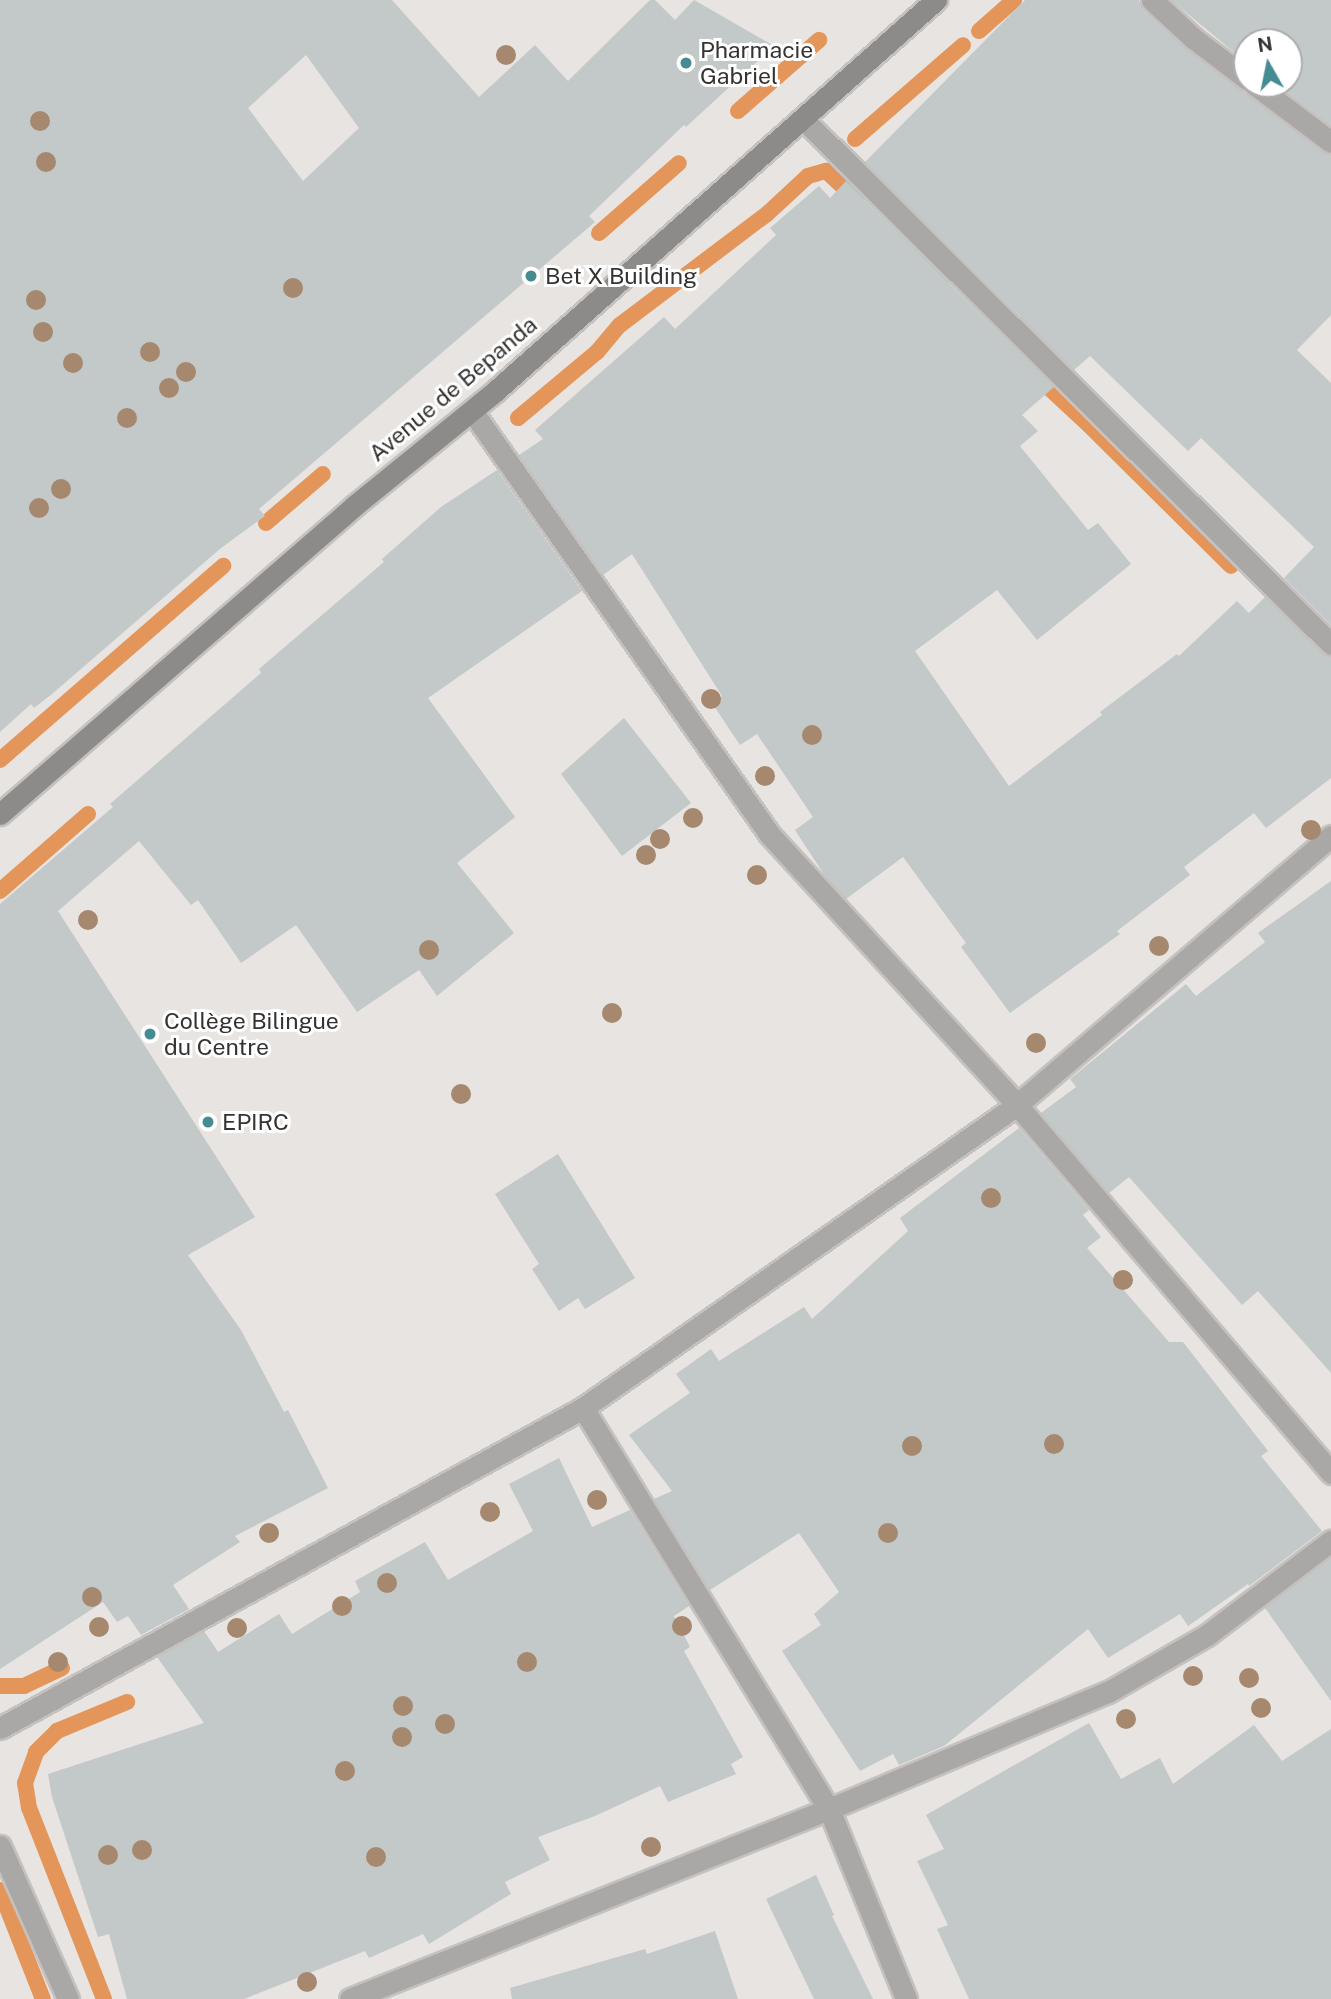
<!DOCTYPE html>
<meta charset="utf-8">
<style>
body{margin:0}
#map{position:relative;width:1331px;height:1999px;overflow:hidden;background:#e8e4e1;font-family:"Public Sans",sans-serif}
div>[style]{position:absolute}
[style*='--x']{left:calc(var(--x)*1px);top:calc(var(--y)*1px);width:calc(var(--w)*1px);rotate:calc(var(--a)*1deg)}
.stream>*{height:16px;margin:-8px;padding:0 8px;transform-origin:8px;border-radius:8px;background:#e3955a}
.building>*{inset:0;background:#c3c8c9}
.roads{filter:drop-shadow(2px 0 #c4c1be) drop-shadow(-2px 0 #c4c1be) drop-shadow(0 2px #c4c1be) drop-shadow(0 -2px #c4c1be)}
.street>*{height:21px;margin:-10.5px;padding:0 10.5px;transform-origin:10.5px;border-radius:10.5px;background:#aaa8a7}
.secondary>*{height:21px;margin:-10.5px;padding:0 10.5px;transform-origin:10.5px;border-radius:10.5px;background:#8d8b89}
.trees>*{width:20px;height:20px;margin:-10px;border-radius:50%;background:#a5886e}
.dots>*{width:19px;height:19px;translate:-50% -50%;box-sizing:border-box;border:4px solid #fff;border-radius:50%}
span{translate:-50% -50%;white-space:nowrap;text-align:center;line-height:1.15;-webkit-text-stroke:6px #fff;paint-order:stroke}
.poi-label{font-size:23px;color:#353332}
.left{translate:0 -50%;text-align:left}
.street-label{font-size:23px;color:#353332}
.north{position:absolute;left:1233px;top:28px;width:70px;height:70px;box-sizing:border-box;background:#fff;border:2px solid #aeadad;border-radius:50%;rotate:351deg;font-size:19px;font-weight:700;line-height:28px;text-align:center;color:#353332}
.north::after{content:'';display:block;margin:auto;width:24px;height:32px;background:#448c92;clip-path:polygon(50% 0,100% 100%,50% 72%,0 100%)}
</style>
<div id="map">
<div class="stream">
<div style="--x:979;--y:31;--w:47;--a:-41.5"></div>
<div style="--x:738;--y:111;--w:108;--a:-41.2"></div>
<div style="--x:855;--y:139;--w:143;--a:-41"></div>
<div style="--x:599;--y:233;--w:106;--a:-41.2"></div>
<div style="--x:1035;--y:375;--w:74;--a:42.8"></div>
<div style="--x:1089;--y:425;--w:200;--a:44.8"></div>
<div style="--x:518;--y:418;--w:103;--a:-39.9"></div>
<div style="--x:597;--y:352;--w:35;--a:-50"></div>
<div style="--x:620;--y:325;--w:184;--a:-37.1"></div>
<div style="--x:767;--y:214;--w:56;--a:-42.8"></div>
<div style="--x:808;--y:176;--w:19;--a:-16"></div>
<div style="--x:826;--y:171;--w:42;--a:43.1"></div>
<div style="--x:266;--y:523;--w:75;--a:-40.7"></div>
<div style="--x:0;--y:760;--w:296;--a:-41"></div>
<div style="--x:0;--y:891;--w:117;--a:-41.2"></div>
<div style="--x:0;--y:1686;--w:24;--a:0"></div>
<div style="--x:24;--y:1686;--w:42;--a:-25.3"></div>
<div style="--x:0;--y:1890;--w:117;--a:68.5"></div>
<div style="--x:104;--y:1999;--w:205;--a:-111.4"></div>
<div style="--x:29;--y:1808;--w:25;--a:-99"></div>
<div style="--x:25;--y:1783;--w:33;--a:-70"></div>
<div style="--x:36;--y:1752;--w:30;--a:-45"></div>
<div style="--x:57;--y:1731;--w:76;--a:-22.5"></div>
</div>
<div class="building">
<div style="clip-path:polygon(evenodd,0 0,392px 0,479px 97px,535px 45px,568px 81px,650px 0,655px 0,675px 20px,694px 0,774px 46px,686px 127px,684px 125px,589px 216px,595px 222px,259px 509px,265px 516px,221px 548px,52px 694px,34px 708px,31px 704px,0 732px,0 0,306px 55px,359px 128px,303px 181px,248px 108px,306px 55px)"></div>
<div style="clip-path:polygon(1025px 0,1139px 0,1143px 10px,1185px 48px,1323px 152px,1331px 155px,1331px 315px,1297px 350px,1331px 383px,1331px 625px,1284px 578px,1314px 547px,1201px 438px,1188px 451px,1090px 356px,1074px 370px,865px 162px)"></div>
<div style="clip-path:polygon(1171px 0,1331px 0,1331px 126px,1276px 84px,1289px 84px,1289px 42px,1247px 42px,1247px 63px)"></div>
<div style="clip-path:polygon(846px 181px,1054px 387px,1022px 415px,1038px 431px,1020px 446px,1088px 530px,1098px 523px,1131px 564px,1037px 640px,997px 590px,915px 651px,1009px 786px,1102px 715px,1100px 712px,1177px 654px,1179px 656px,1237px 601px,1249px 613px,1265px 597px,1322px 653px,1331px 657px,1331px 778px,1266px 828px,1254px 813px,1184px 867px,1190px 875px,1117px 931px,1120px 934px,1010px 1013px,961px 947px,966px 943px,903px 857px,846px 899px,825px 876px,795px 830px,813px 817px,757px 734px,740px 745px,712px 703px,722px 696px,632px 554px,603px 575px,519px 455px,543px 439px,535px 430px,664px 317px,675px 329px,776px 235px,770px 228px,819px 186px,830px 198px)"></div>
<div style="clip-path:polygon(497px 470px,582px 591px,428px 698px,515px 817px,457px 863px,514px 933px,437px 996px,419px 970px,357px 1012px,296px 925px,241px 963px,198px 900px,191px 905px,139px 841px,58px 911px,255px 1217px,188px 1255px,241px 1330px,284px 1412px,288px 1410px,328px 1488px,235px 1536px,240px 1542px,173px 1585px,189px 1609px,141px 1635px,128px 1616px,117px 1622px,103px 1602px,0 1669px,0 904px,113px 807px,110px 804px,261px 673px,259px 669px,384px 562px,382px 559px,441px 507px)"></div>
<div style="clip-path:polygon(624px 718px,691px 803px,622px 856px,561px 774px)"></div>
<div style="clip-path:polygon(1331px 881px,1331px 1373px,1258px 1291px,1242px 1305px,1129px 1177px,1109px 1193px,1041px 1113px,1076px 1087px,1070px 1079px,1186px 984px,1196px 996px,1265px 942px,1258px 933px)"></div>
<div style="clip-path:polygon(1019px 1128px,1089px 1210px,1083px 1215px,1101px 1237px,1087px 1248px,1169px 1342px,1183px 1342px,1268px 1451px,1261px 1456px,1322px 1531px,1249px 1586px,1248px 1584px,1188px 1626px,1180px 1614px,1108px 1658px,1088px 1629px,944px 1746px,899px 1765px,893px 1754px,860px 1771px,782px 1651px,821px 1625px,814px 1614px,839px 1592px,799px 1533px,710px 1590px,654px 1499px,672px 1491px,629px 1435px,690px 1393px,676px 1374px,711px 1349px,719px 1361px,804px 1307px,812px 1319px,908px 1231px,900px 1218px)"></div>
<div style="clip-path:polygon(558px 1154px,635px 1278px,585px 1309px,578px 1298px,559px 1311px,532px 1269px,539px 1264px,495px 1194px)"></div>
<div style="clip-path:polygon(559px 1458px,592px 1527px,630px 1510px,689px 1606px,674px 1616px,690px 1647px,684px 1651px,743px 1757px,731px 1764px,736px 1774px,668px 1802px,660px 1786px,595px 1816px,538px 1837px,550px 1860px,505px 1882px,511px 1894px,429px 1944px,423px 1934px,369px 1958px,365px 1951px,244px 1999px,127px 1999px,109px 1934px,98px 1937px,52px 1797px,48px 1774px,204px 1723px,157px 1657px,204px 1631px,218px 1652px,279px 1614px,292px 1634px,360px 1592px,355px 1581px,425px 1542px,448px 1580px,533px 1531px,509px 1484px)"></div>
<div style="clip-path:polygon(1331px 1557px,1331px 1701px,1265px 1608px)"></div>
<div style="clip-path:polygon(1089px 1723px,1121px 1779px,1160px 1758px,1173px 1784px,1254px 1725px,1282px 1761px,1331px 1729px,1331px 1999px,969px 1999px,937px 1929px,948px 1925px,917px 1861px,944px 1849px,926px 1815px)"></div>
<div style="clip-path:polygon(816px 1875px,834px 1915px,832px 1916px,873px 1999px,814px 1999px,766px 1899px)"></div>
<div style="clip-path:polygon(715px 1931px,738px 1999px,512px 1999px,510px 1988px,645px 1949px,647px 1954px)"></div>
</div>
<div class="roads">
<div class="street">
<div style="--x:1152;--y:0;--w:56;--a:42.8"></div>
<div style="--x:1193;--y:38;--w:68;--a:37.2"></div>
<div style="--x:1254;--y:84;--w:96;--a:37"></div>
<div style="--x:804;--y:120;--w:743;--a:44.84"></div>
<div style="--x:472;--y:411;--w:518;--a:54.9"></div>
<div style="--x:770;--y:835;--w:366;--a:47.5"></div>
<div style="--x:1017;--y:1105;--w:484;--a:49.5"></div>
<div style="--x:583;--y:1408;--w:470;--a:58.5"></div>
<div style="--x:829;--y:1809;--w:205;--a:67.9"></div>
<div style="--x:0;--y:1728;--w:665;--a:-28.76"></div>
<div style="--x:583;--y:1408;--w:529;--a:-34.92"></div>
<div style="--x:1017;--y:1105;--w:413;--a:-40.6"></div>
<div style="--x:0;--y:1846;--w:167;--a:66"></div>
<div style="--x:350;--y:1999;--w:515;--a:-21.64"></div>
<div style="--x:829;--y:1809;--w:303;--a:-22.8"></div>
<div style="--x:1108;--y:1692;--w:114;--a:-29.9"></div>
<div style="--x:1207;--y:1635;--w:156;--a:-37.2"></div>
</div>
<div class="secondary">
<div style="--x:0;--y:814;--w:469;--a:-41"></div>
<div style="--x:354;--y:506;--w:178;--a:-39.1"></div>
<div style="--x:492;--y:394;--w:594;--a:-41.59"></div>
</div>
</div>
<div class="trees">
<div style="left:506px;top:55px"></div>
<div style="left:40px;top:121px"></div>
<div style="left:46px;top:162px"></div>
<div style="left:293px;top:288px"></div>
<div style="left:36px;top:300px"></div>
<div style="left:43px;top:332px"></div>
<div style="left:150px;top:352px"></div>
<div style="left:73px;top:363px"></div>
<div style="left:186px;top:372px"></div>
<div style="left:169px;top:388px"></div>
<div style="left:127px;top:418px"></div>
<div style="left:61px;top:489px"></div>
<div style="left:39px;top:508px"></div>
<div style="left:711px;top:699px"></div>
<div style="left:812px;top:735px"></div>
<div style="left:765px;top:776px"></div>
<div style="left:693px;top:818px"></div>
<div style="left:1311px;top:830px"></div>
<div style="left:660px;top:839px"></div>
<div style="left:646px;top:855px"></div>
<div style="left:757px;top:875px"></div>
<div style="left:88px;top:920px"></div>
<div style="left:1159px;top:946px"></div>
<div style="left:429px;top:950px"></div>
<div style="left:612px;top:1013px"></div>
<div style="left:1036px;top:1043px"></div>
<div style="left:461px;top:1094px"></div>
<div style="left:991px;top:1198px"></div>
<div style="left:1123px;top:1280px"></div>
<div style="left:1054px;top:1444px"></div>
<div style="left:912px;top:1446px"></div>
<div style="left:597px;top:1500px"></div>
<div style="left:490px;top:1512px"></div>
<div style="left:269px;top:1533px"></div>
<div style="left:888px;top:1533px"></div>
<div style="left:387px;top:1583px"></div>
<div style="left:92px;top:1597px"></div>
<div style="left:342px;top:1606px"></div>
<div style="left:682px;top:1626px"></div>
<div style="left:99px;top:1627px"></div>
<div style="left:237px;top:1628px"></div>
<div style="left:58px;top:1662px"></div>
<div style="left:527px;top:1662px"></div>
<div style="left:1193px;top:1676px"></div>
<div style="left:1249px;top:1678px"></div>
<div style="left:403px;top:1706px"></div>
<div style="left:1261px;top:1708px"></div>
<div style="left:1126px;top:1719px"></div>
<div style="left:445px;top:1724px"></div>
<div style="left:402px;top:1737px"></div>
<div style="left:345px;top:1771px"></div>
<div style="left:651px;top:1847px"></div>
<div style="left:142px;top:1850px"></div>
<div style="left:108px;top:1855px"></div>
<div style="left:376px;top:1857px"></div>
<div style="left:307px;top:1982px"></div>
</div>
<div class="dots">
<div style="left:686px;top:63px;background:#448c92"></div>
<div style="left:531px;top:276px;background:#448c92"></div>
<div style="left:150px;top:1034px;background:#448c92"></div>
<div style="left:208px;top:1122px;background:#448c92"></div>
</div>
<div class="poi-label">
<span class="left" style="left:700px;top:63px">Pharmacie<br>Gabriel</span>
<span class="left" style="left:545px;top:276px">Bet X Building</span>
<span class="left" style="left:164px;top:1034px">Collège Bilingue<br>du Centre</span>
<span class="left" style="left:222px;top:1122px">EPIRC</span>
</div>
<div class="street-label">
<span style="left:453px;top:389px;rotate:-40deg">Avenue de Bepanda</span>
</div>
<div class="north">N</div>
</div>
